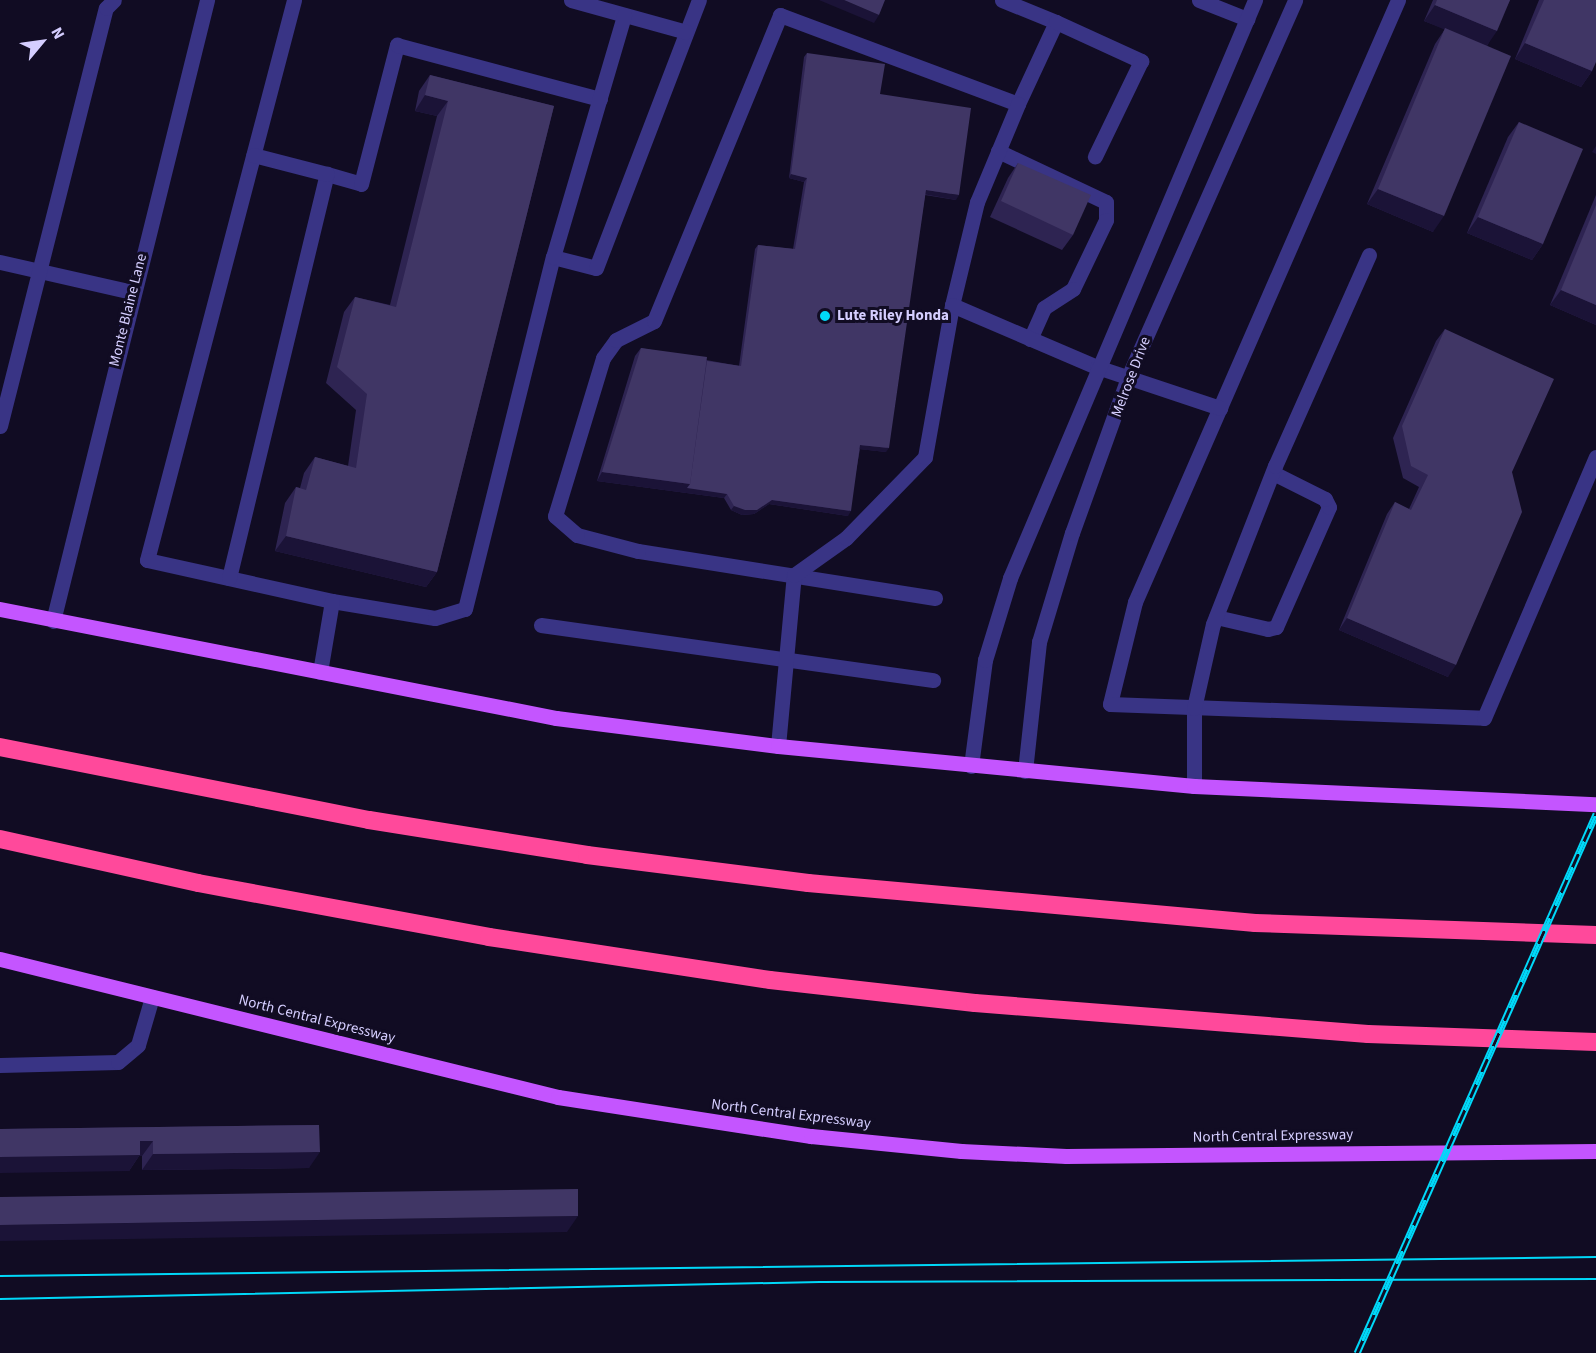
<!DOCTYPE html>
<style>
body{margin:0}
#map{position:relative;width:1596px;height:1353px;overflow:hidden;background:#110c23;font-family:"Source Sans 3",sans-serif}
div>[style]{position:absolute}
[style*='--x']{left:calc(var(--x)*1px);top:calc(var(--y)*1px);width:calc(var(--w)*1px);rotate:calc(var(--a)*1deg)}
.minor>*{height:15px;margin:-7.5px;padding:0 7.5px;transform-origin:7.5px;border-radius:7.5px;background:#393485}
.major>*{height:15px;margin:-7.5px;padding:0 7.5px;transform-origin:7.5px;border-radius:7.5px;background:#c455ff}
.highway>*{height:18px;margin:-9px;padding:0 9px;transform-origin:9px;border-radius:9px;background:#ff499b}
.tram>*{height:1.5px;margin:-0.75px;padding:0 0.75px;transform-origin:0.75px;border-radius:0.75px;background:#00d9f9}
.rail>*{height:7px;margin-top:-3.5px;transform-origin:0;background:repeating-linear-gradient(90deg,#110c23 0 14px,#00d9f9 0 28px);box-sizing:border-box;border-block:2px solid #00d9f9}
.wall>*{inset:0;background:#2e2452}
.shaded-wall>*{inset:0;background:#1b1337}
.building>*{inset:0;background:#403665}
.dots>*{width:16px;height:16px;translate:-50% -50%;box-sizing:border-box;border:3px solid #110c23;border-radius:50%}
span{translate:-50% -50%;white-space:nowrap;text-align:center;line-height:1.15;-webkit-text-stroke:6px #110c23;paint-order:stroke}
.street-label{font-size:15px;color:#d5ceff}
.poi-label{font-size:15px;color:#d5ceff;font-weight:700}
.left{translate:0 -50%;text-align:left}
.north{position:absolute;left:12px;top:12px;width:60px;height:60px;-webkit-text-stroke:4px #110c23;paint-order:stroke;rotate:61deg;font-size:16px;font-weight:700;line-height:24px;text-align:center;color:#d5ceff}
.north::after{content:'';display:block;margin:auto;width:21px;height:27px;background:#d5ceff;clip-path:polygon(50% 0,100% 100%,50% 72%,0 100%)}
</style>
<div id="map">
<div class="minor">
<div style="--x:294;--y:0;--w:579;--a:104.71"></div>
<div style="--x:147;--y:560;--w:189;--a:12.5"></div>
<div style="--x:332;--y:601;--w:104;--a:9.4"></div>
<div style="--x:435;--y:618;--w:31;--a:-17"></div>
<div style="--x:465;--y:609;--w:363;--a:-76"></div>
<div style="--x:553;--y:257;--w:44;--a:14.3"></div>
<div style="--x:596;--y:268;--w:287;--a:-69"></div>
<div style="--x:571;--y:0;--w:119;--a:15.5"></div>
<div style="--x:1002;--y:0;--w:58;--a:22.2"></div>
<div style="--x:1056;--y:22;--w:90;--a:114.9"></div>
<div style="--x:1199;--y:0;--w:52;--a:21.6"></div>
<div style="--x:1398;--y:0;--w:657;--a:113.6"></div>
<div style="--x:1135;--y:602;--w:105;--a:103.8"></div>
<div style="--x:1110;--y:704;--w:374;--a:2.1"></div>
<div style="--x:1484;--y:718;--w:284;--a:-66.8"></div>
<div style="--x:1056;--y:22;--w:94;--a:24.6"></div>
<div style="--x:1141;--y:61;--w:106;--a:115.8"></div>
<div style="--x:998;--y:151;--w:119;--a:25.3"></div>
<div style="--x:1106;--y:202;--w:18;--a:90"></div>
<div style="--x:1106;--y:220;--w:76;--a:115.6"></div>
<div style="--x:1073;--y:289;--w:35;--a:147"></div>
<div style="--x:1044;--y:308;--w:34;--a:114"></div>
<div style="--x:327;--y:174;--w:35;--a:16"></div>
<div style="--x:361;--y:184;--w:144;--a:-75.5"></div>
<div style="--x:397;--y:45;--w:210;--a:14.9"></div>
<div style="--x:553;--y:257;--w:252;--a:-73.6"></div>
<div style="--x:0;--y:262;--w:135;--a:12.8"></div>
<div style="--x:0;--y:426;--w:431;--a:-75.8"></div>
<div style="--x:106;--y:8;--w:11;--a:-45"></div>
<div style="--x:229;--y:578;--w:416;--a:-76.4"></div>
<div style="--x:327;--y:174;--w:76;--a:-165.6"></div>
<div style="--x:935;--y:598;--w:301;--a:-171"></div>
<div style="--x:638;--y:551;--w:63;--a:-165.3"></div>
<div style="--x:577;--y:535;--w:29;--a:-139"></div>
<div style="--x:555;--y:516;--w:165;--a:-73.1"></div>
<div style="--x:603;--y:358;--w:22;--a:-54"></div>
<div style="--x:616;--y:340;--w:42;--a:-26.6"></div>
<div style="--x:654;--y:321;--w:331;--a:-67.6"></div>
<div style="--x:780;--y:15;--w:254;--a:20.5"></div>
<div style="--x:1018;--y:104;--w:106;--a:112.7"></div>
<div style="--x:977;--y:202;--w:106;--a:103.6"></div>
<div style="--x:1216;--y:617;--w:53;--a:13"></div>
<div style="--x:1268;--y:629;--w:8;--a:-14"></div>
<div style="--x:1276;--y:627;--w:131;--a:-66.2"></div>
<div style="--x:1329;--y:507;--w:9;--a:-117"></div>
<div style="--x:1325;--y:499;--w:58;--a:-153.4"></div>
<div style="--x:53;--y:621;--w:640;--a:-76.07"></div>
<div style="--x:541;--y:625;--w:396;--a:8"></div>
<div style="--x:320;--y:672;--w:72;--a:-80.4"></div>
<div style="--x:778;--y:746;--w:172;--a:-84.7"></div>
<div style="--x:794;--y:575;--w:64;--a:-35.4"></div>
<div style="--x:846;--y:538;--w:113;--a:-45.7"></div>
<div style="--x:925;--y:457;--w:154;--a:-79.9"></div>
<div style="--x:952;--y:305;--w:158;--a:23.2"></div>
<div style="--x:1097;--y:367;--w:130;--a:18.4"></div>
<div style="--x:971;--y:766;--w:107;--a:-82.5"></div>
<div style="--x:985;--y:660;--w:86;--a:-73"></div>
<div style="--x:1010;--y:578;--w:628;--a:-67.03"></div>
<div style="--x:1025;--y:771;--w:130;--a:-83.8"></div>
<div style="--x:1039;--y:642;--w:114;--a:-73.2"></div>
<div style="--x:1072;--y:533;--w:168;--a:-70.2"></div>
<div style="--x:1129;--y:375;--w:410;--a:-66.1"></div>
<div style="--x:1194;--y:786;--w:78;--a:-90"></div>
<div style="--x:1194;--y:708;--w:86;--a:-77.3"></div>
<div style="--x:1213;--y:624;--w:170;--a:-68.6"></div>
<div style="--x:1275;--y:466;--w:231;--a:-66"></div>
<div style="--x:0;--y:1065;--w:118;--a:-1.5"></div>
<div style="--x:118;--y:1062;--w:26;--a:-40"></div>
<div style="--x:138;--y:1045;--w:50;--a:-73.7"></div>
</div>
<div class="major">
<div style="--x:0;--y:609;--w:567;--a:11.09"></div>
<div style="--x:556;--y:718;--w:224;--a:7.2"></div>
<div style="--x:778;--y:746;--w:418;--a:5.5"></div>
<div style="--x:1194;--y:786;--w:402;--a:2.6"></div>
<div style="--x:0;--y:959;--w:575;--a:13.89"></div>
<div style="--x:558;--y:1097;--w:256;--a:8.8"></div>
<div style="--x:811;--y:1136;--w:151;--a:5.7"></div>
<div style="--x:961;--y:1151;--w:105;--a:2.7"></div>
<div style="--x:1066;--y:1156;--w:530;--a:-0.54"></div>
</div>
<div class="highway">
<div style="--x:0;--y:747;--w:376;--a:11.2"></div>
<div style="--x:369;--y:820;--w:221;--a:9.1"></div>
<div style="--x:587;--y:855;--w:223;--a:7.2"></div>
<div style="--x:808;--y:883;--w:449;--a:5.1"></div>
<div style="--x:1255;--y:923;--w:341;--a:2"></div>
<div style="--x:0;--y:839;--w:203;--a:12.5"></div>
<div style="--x:198;--y:883;--w:296;--a:10.5"></div>
<div style="--x:489;--y:937;--w:284;--a:8.7"></div>
<div style="--x:770;--y:980;--w:206;--a:6.4"></div>
<div style="--x:975;--y:1003;--w:394;--a:4.5"></div>
<div style="--x:1368;--y:1034;--w:228;--a:2"></div>
</div>
<div class="tram">
<div style="--x:0;--y:1276;--w:1596;--a:-0.68"></div>
<div style="--x:0;--y:1299;--w:820;--a:-1.19"></div>
<div style="--x:820;--y:1282;--w:776;--a:-0.22"></div>
</div>
<div class="rail">
<div style="--x:1357;--y:1353;--w:590;--a:-66.09"></div>
</div>
<div class="wall">
<div style="clip-path:polygon(1433px 0,1510px 0,1487px 46px,1433px 232px,1367px 204px,1435px 44px,1445px 29px,1424px 21px)"></div>
<div style="clip-path:polygon(1539px 0,1596px 0,1592px 71px,1581px 87px,1515px 59px)"></div>
<div style="clip-path:polygon(807px 53px,880px 94px,956px 200px,925px 195px,886px 452px,860px 449px,848px 516px,769px 504px,754px 514px,742px 515px,731px 510px,724px 498px,597px 481px,635px 356px,641px 348px,739px 366px,755px 249px,758px 245px,793px 249px,804px 182px,789px 178px,804px 57px)"></div>
<div style="clip-path:polygon(430px 75px,554px 106px,437px 572px,426px 587px,275px 551px,285px 503px,296px 487px,300px 488px,304px 473px,315px 457px,348px 466px,356px 410px,326px 383px,344px 312px,355px 297px,390px 305px,437px 116px,415px 111px,419px 91px)"></div>
<div style="clip-path:polygon(1519px 122px,1543px 244px,1532px 260px,1467px 233px,1508px 137px)"></div>
<div style="clip-path:polygon(1018px 163px,1073px 235px,1062px 250px,990px 217px,1008px 178px)"></div>
<div style="clip-path:polygon(1596px 195px,1596px 325px,1550px 305px)"></div>
<div style="clip-path:polygon(1445px 329px,1512px 472px,1448px 677px,1339px 630px,1387px 514px,1395px 502px,1409px 509px,1419px 487px,1403px 478px,1393px 438px,1436px 341px)"></div>
<div style="clip-path:polygon(319px 1125px,309px 1168px,142px 1170px,142px 1156px,139px 1156px,129px 1171px,0 1129px)"></div>
</div>
<div class="shaded-wall">
<div style="clip-path:polygon(819px 0,844px 0,879px 15px,874px 23px)"></div>
<div style="clip-path:polygon(1435px 5px,1497px 31px,1486px 47px,1424px 21px)"></div>
<div style="clip-path:polygon(1525px 43px,1592px 71px,1581px 87px,1515px 59px)"></div>
<div style="clip-path:polygon(425px 95px,448px 101px,437px 116px,415px 111px)"></div>
<div style="clip-path:polygon(1596px 146px,1596px 154px,1592px 152px)"></div>
<div style="clip-path:polygon(791px 174px,807px 178px,804px 182px,789px 178px)"></div>
<div style="clip-path:polygon(1378px 189px,1444px 216px,1433px 232px,1367px 204px)"></div>
<div style="clip-path:polygon(926px 190px,959px 195px,956px 200px,923px 194px)"></div>
<div style="clip-path:polygon(1478px 217px,1543px 244px,1532px 260px,1467px 233px)"></div>
<div style="clip-path:polygon(1561px 290px,1596px 305px,1596px 325px,1550px 305px)"></div>
<div style="clip-path:polygon(860px 445px,889px 448px,886px 452px,858px 449px)"></div>
<div style="clip-path:polygon(602px 472px,690px 484px,727px 494px,724px 498px,597px 481px)"></div>
<div style="clip-path:polygon(772px 500px,851px 511px,848px 516px,769px 504px,754px 514px,742px 515px,731px 510px,734px 506px)"></div>
<div style="clip-path:polygon(286px 536px,437px 572px,426px 587px,275px 551px)"></div>
<div style="clip-path:polygon(1347px 618px,1456px 665px,1448px 677px,1339px 630px)"></div>
<div style="clip-path:polygon(140px 1141px,153px 1141px,142px 1156px,139px 1156px,129px 1171px,0 1173px,0 1157px)"></div>
<div style="clip-path:polygon(320px 1152px,309px 1168px,142px 1170px,153px 1154px)"></div>
<div style="clip-path:polygon(578px 1216px,567px 1232px,0 1241px,0 1225px)"></div>
</div>
<div class="building">
<div style="clip-path:polygon(844px 0,885px 0,879px 15px)"></div>
<div style="clip-path:polygon(1437px 0,1510px 0,1497px 31px,1435px 5px)"></div>
<div style="clip-path:polygon(1544px 0,1596px 0,1596px 62px,1592px 71px,1525px 43px)"></div>
<div style="clip-path:polygon(1445px 28px,1511px 56px,1444px 216px,1378px 189px)"></div>
<div style="clip-path:polygon(807px 53px,885px 64px,880px 94px,971px 108px,959px 195px,926px 190px,889px 448px,860px 445px,851px 511px,772px 500px,757px 510px,745px 510px,734px 506px,727px 494px,687px 488px,690px 484px,707px 361px,741px 366px,758px 245px,795px 249px,807px 178px,791px 174px)"></div>
<div style="clip-path:polygon(430px 75px,554px 106px,437px 572px,286px 536px,296px 487px,306px 490px,315px 457px,356px 468px,367px 394px,337px 367px,355px 297px,396px 307px,448px 101px,425px 95px)"></div>
<div style="clip-path:polygon(1519px 122px,1583px 149px,1543px 244px,1478px 217px)"></div>
<div style="clip-path:polygon(1018px 163px,1091px 195px,1073px 235px,1001px 201px)"></div>
<div style="clip-path:polygon(1596px 205px,1596px 305px,1561px 290px)"></div>
<div style="clip-path:polygon(1445px 329px,1554px 379px,1512px 472px,1522px 512px,1456px 665px,1347px 618px,1395px 502px,1411px 510px,1428px 475px,1411px 466px,1402px 426px)"></div>
<div style="clip-path:polygon(641px 348px,707px 357px,690px 484px,602px 472px)"></div>
<div style="clip-path:polygon(319px 1125px,320px 1152px,153px 1154px,153px 1141px,140px 1141px,140px 1155px,0 1157px,0 1129px)"></div>
<div style="clip-path:polygon(578px 1189px,578px 1216px,0 1225px,0 1197px)"></div>
</div>
<div class="dots">
<div style="left:825px;top:316px;background:#00d9f9"></div>
</div>
<div class="street-label">
<span style="left:128px;top:310px;rotate:-76deg">Monte Blaine Lane</span>
<span style="left:1131px;top:377px;rotate:-69deg">Melrose Drive</span>
<span style="left:317px;top:1019px;rotate:14deg">North Central Expressway</span>
<span style="left:791px;top:1114px;rotate:7deg">North Central Expressway</span>
<span style="left:1273px;top:1136px;rotate:-1deg">North Central Expressway</span>
</div>
<div class="poi-label">
<span class="left" style="left:837px;top:316px">Lute Riley Honda</span>
</div>
<div class="north">N</div>
</div>
